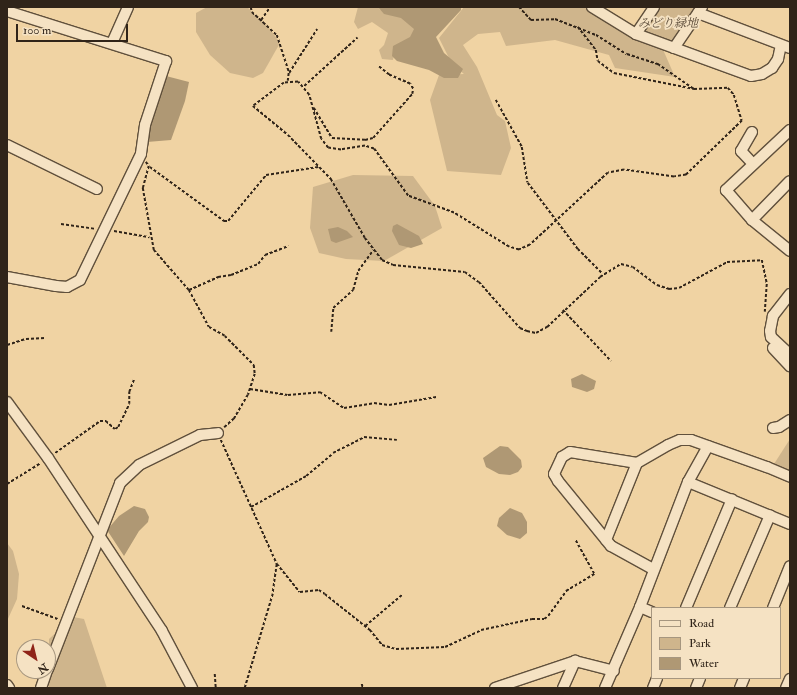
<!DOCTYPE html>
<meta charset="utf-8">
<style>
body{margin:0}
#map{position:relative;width:797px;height:695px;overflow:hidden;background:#f0d3a3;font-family:"IM FELL Double Pica","Noto Serif JP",serif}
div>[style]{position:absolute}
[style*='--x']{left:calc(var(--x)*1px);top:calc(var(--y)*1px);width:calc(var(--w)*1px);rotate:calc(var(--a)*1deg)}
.green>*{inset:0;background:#cfb58c}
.water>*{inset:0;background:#af9874}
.path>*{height:1.5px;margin-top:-0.75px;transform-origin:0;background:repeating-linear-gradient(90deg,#302419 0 3px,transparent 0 5px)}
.roads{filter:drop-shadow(1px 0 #60503c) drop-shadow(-1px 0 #60503c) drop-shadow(0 1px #60503c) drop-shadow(0 -1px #60503c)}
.minor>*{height:10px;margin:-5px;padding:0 5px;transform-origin:5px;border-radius:5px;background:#f5e2c3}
span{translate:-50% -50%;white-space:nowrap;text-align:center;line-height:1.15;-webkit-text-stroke:3.5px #f5e2c3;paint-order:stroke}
.park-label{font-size:12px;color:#584836;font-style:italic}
.frame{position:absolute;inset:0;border:8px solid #302419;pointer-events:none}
.legend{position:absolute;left:651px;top:607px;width:130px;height:72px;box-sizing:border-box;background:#f5e2c3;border:1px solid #a6967f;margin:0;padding:5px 7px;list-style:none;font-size:12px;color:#302419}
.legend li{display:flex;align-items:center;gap:8px;height:20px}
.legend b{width:20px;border:1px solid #a6967f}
.north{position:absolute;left:16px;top:639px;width:40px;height:40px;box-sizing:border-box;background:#f5e2c3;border:1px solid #a6967f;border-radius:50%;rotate:145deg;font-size:11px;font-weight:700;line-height:16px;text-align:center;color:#302419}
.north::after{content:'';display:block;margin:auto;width:14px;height:18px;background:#8f2418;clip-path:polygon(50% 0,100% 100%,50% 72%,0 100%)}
.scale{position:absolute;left:16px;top:24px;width:112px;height:18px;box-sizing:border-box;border:2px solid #302419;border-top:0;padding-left:5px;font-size:12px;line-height:14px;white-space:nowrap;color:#302419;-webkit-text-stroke:3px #f5e2c3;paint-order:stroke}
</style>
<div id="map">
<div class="green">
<div style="clip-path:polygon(207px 7px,247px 7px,267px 25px,280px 43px,263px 73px,253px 78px,230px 73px,210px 55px,196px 32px,196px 13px)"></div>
<div style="clip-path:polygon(358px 7px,379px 7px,379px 9px,402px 17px,416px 30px,408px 42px,395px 49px,393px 60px,382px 59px,379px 50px,384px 45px,388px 33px,372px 22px,358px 29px,354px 22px)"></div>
<div style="clip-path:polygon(464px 7px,585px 7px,629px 35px,661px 45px,675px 77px,615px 68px,609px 55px,555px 40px,506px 46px,500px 32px,478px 34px,463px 45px,477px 67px,497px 115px,505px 121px,511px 148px,501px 175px,447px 171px,430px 100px,439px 75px,464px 74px,452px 64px,439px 38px)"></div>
<div style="clip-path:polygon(659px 7px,698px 7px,673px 45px,644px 31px)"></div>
<div style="clip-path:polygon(353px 175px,413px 176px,435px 206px,442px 228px,384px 261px,346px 259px,319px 253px,310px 228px,313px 187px)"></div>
<div style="clip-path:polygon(790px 439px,790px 472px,774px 464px)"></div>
<div style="clip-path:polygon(7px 543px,13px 551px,19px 574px,17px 599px,7px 621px)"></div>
<div style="clip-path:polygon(73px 617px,84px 619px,107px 688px,49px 688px,49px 639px)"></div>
</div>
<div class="water">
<div style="clip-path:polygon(378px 7px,461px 7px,461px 10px,436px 37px,444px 53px,463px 69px,458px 78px,444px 78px,429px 70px,397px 61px,392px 56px,393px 46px,410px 37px,414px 29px,401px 18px,384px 14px)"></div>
<div style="clip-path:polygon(166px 76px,189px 82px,185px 101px,171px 140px,147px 142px,148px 131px)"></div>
<div style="clip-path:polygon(397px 224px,419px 236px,423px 244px,411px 248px,399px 245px,392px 231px,393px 226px)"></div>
<div style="clip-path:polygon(338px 227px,347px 231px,353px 237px,336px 243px,331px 241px,328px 229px)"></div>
<div style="clip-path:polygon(582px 374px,596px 381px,594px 389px,587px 392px,572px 387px,571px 379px)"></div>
<div style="clip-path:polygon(500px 446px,508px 447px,521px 460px,522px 467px,518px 472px,510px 475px,499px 474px,486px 467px,483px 458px)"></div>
<div style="clip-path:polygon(134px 506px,145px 509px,149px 517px,148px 522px,139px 531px,124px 556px,107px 530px,119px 516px)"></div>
<div style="clip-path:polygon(510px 508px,522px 513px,527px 522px,527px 533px,520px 539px,507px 535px,497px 526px,499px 518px)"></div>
</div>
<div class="path">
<div style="--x:251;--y:7;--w:5;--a:79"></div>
<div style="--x:252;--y:12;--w:34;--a:43"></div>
<div style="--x:277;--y:35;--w:40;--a:72"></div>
<div style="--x:289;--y:73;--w:8;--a:97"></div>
<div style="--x:519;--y:7;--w:18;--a:47"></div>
<div style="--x:531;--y:20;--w:24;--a:-2"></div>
<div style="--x:555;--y:19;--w:44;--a:21.3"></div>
<div style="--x:596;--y:35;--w:36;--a:32"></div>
<div style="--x:627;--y:54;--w:33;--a:18"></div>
<div style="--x:658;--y:64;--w:44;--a:34.8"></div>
<div style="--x:694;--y:89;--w:34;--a:-2"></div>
<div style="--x:728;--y:88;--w:9;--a:49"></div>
<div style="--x:734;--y:95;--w:27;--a:73"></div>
<div style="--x:742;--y:121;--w:78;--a:136"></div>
<div style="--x:686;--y:175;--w:12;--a:171"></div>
<div style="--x:674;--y:177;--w:50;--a:-172"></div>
<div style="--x:624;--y:170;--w:16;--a:169"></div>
<div style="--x:608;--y:173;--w:106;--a:137.3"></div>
<div style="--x:530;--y:245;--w:12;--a:156"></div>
<div style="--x:519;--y:250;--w:10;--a:-163"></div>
<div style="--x:509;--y:247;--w:65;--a:-148.3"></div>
<div style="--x:454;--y:213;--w:49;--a:-159.7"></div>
<div style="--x:408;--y:196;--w:58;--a:-125.9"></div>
<div style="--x:374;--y:149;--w:9;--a:-162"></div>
<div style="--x:365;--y:146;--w:24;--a:171"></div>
<div style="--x:341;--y:150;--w:13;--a:-171"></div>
<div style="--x:328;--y:148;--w:11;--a:-128"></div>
<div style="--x:321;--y:139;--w:46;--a:-105.3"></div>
<div style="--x:309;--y:95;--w:17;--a:-130"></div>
<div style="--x:298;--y:82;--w:14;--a:176"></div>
<div style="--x:284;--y:83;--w:39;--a:143"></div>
<div style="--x:253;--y:106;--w:45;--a:39.6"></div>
<div style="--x:288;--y:135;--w:62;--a:45.7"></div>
<div style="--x:331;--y:179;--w:68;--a:60"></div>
<div style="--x:365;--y:238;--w:28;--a:52"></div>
<div style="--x:382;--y:260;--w:12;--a:24"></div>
<div style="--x:393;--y:265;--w:72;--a:5.6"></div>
<div style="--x:465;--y:272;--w:17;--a:36"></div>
<div style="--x:479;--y:282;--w:62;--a:48.3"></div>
<div style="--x:520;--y:328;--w:8;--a:23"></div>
<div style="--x:527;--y:331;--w:9;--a:13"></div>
<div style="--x:536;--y:333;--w:13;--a:-29"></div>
<div style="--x:547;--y:327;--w:73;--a:-43.3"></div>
<div style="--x:600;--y:277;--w:25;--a:-32"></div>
<div style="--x:621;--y:264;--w:12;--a:14"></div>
<div style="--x:633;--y:267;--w:30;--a:37"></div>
<div style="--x:657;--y:285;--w:13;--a:18"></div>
<div style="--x:669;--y:289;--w:10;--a:-6"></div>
<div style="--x:679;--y:288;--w:55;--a:-28.4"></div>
<div style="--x:727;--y:262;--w:35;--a:-3"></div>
<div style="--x:762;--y:260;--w:25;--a:78"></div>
<div style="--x:767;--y:284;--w:28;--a:94"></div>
<div style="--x:261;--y:20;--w:16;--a:-55"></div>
<div style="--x:578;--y:27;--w:29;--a:52"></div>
<div style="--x:596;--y:50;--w:11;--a:80"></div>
<div style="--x:598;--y:61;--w:20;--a:37"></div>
<div style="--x:614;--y:73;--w:82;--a:11.3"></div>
<div style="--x:289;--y:73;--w:52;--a:-57.5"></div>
<div style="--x:304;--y:86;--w:72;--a:-42.2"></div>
<div style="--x:496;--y:100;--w:54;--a:61"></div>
<div style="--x:522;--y:147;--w:36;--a:81"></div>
<div style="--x:528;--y:183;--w:83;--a:52.9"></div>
<div style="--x:578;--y:249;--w:35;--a:45"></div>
<div style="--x:314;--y:108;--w:35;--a:59"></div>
<div style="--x:332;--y:138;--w:33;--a:3"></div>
<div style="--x:365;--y:140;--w:8;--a:-14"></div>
<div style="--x:373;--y:138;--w:59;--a:-48.4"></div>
<div style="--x:412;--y:94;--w:5;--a:-79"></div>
<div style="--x:413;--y:89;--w:6;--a:-121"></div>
<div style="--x:410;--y:84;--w:23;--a:-157"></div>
<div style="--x:389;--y:75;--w:14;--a:-141"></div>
<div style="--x:146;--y:162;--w:5;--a:53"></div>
<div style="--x:149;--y:166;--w:23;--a:105"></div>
<div style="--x:143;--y:188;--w:63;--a:79.9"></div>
<div style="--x:154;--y:250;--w:53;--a:48.8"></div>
<div style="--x:189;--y:290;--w:42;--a:61.6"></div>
<div style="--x:209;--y:327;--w:18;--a:29"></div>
<div style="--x:225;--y:336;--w:41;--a:45"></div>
<div style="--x:254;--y:365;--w:9;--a:84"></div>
<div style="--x:255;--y:374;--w:22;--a:108"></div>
<div style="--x:248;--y:395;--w:28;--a:120"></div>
<div style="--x:234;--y:419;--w:13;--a:138"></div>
<div style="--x:150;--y:167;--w:92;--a:36.1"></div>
<div style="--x:224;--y:221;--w:4;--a:0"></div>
<div style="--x:228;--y:221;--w:60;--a:-50.4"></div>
<div style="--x:266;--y:175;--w:53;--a:-8.7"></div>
<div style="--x:61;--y:224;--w:35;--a:8"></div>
<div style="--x:114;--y:231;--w:36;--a:10"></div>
<div style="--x:189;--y:290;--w:32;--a:-24"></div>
<div style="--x:218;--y:277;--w:13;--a:-9"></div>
<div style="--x:231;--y:275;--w:29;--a:-22"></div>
<div style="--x:258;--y:264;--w:11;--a:-52"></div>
<div style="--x:265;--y:255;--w:25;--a:-21"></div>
<div style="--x:563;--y:310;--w:70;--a:46.7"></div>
<div style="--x:331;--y:332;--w:24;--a:-85"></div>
<div style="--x:333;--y:308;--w:27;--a:-42"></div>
<div style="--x:353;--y:290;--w:20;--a:-75"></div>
<div style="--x:358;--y:271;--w:26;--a:-54"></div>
<div style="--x:7;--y:345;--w:20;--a:-18"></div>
<div style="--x:26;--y:339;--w:19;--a:-3"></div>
<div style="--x:250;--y:389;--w:38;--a:9"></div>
<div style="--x:288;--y:395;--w:32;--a:-5"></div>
<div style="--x:320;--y:392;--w:29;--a:34"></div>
<div style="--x:344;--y:408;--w:30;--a:-9"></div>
<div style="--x:374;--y:403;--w:15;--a:8"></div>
<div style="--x:389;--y:405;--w:48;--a:-9.7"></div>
<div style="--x:221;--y:440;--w:136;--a:65.7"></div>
<div style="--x:277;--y:564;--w:30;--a:98"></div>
<div style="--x:273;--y:594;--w:98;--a:106.6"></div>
<div style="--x:55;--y:453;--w:55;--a:-35.4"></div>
<div style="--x:100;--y:421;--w:6;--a:0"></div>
<div style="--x:106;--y:421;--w:12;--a:42"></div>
<div style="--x:115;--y:429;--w:4;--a:-34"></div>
<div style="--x:118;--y:427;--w:25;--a:-64"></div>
<div style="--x:129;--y:404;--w:12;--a:-90"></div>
<div style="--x:129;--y:392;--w:14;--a:-69"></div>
<div style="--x:7;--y:484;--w:39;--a:-32"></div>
<div style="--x:251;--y:507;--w:63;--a:-29.4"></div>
<div style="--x:306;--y:476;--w:35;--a:-40"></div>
<div style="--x:333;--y:453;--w:35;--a:-27"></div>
<div style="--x:364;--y:437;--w:33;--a:5"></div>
<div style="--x:277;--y:564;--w:36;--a:51"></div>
<div style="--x:300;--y:592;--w:19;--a:-6"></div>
<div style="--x:319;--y:590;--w:7;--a:34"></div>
<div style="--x:325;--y:594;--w:58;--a:38.7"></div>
<div style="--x:370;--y:630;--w:19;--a:51"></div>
<div style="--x:382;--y:645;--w:15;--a:16"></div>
<div style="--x:396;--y:649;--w:49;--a:-2.3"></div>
<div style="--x:445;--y:647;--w:40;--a:-25"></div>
<div style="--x:481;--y:630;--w:52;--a:-12.2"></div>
<div style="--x:532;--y:619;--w:12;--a:0"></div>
<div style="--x:544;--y:619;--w:5;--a:-37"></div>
<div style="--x:548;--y:616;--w:31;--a:-54"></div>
<div style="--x:566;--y:591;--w:33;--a:-31"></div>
<div style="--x:594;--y:574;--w:39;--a:-119"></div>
<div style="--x:22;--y:606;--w:38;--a:20"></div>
<div style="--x:365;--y:626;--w:48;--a:-40"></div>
<div style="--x:215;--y:674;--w:14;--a:86"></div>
<div style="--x:362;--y:684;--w:4;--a:76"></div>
</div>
<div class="roads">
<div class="minor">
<div style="--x:592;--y:7;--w:52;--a:31.5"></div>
<div style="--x:636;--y:34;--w:122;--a:20.1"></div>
<div style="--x:751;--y:76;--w:11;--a:-10"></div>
<div style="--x:762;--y:74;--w:12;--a:-31"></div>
<div style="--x:772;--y:68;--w:11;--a:-56"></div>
<div style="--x:778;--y:59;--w:14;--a:-78"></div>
<div style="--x:7;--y:11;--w:167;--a:17.5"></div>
<div style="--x:166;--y:61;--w:67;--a:108.2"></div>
<div style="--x:145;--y:125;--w:29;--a:98"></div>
<div style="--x:141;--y:154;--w:140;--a:115.8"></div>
<div style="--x:80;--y:280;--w:15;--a:152"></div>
<div style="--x:67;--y:287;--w:11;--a:-175"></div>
<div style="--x:56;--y:286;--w:50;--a:-169.6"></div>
<div style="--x:698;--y:13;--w:98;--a:20.8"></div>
<div style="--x:636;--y:34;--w:32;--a:-56"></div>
<div style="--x:112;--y:43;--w:39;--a:-66"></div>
<div style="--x:674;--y:48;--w:50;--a:-55.7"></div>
<div style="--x:790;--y:130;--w:88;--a:136.8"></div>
<div style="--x:726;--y:190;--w:40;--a:49"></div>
<div style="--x:752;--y:220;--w:49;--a:39.2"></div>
<div style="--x:752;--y:132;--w:22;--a:120"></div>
<div style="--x:741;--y:151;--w:18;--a:47"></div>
<div style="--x:7;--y:145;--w:100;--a:26.1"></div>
<div style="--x:752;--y:220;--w:54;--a:-45.7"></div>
<div style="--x:790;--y:294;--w:28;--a:128"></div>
<div style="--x:773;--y:316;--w:15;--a:101"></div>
<div style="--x:770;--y:331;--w:6;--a:81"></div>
<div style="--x:771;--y:337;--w:26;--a:43"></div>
<div style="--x:773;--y:348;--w:25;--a:47"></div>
<div style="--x:7;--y:402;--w:69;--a:53.8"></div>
<div style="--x:48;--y:458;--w:207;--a:56.6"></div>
<div style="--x:162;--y:631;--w:64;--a:62.2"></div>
<div style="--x:773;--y:428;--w:6;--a:-9"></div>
<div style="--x:779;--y:427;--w:13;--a:-32"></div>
<div style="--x:688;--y:482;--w:41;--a:-60.9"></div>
<div style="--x:606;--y:540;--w:83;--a:-68.1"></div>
<div style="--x:653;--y:569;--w:48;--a:-151.3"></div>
<div style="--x:611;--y:546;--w:84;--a:-129.2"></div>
<div style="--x:558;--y:481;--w:8;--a:-120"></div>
<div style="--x:554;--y:474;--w:19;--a:-65"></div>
<div style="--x:562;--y:457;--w:9;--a:-32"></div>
<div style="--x:570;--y:452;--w:68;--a:9.3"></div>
<div style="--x:637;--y:463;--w:36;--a:-30"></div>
<div style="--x:668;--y:445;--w:13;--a:-23"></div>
<div style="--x:680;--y:440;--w:11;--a:0"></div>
<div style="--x:691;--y:440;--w:81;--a:19.6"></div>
<div style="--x:767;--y:467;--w:25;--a:23"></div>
<div style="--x:640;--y:607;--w:13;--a:23"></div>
<div style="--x:686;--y:608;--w:118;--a:-67.1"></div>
<div style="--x:730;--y:608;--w:101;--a:-66.7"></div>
<div style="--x:773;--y:608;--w:45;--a:-68"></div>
<div style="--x:48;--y:669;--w:199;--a:-68.8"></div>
<div style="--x:120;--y:483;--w:26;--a:-43"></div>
<div style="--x:139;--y:465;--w:68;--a:-26.2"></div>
<div style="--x:200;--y:435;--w:18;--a:-6"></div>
<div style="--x:7;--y:685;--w:4;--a:56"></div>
<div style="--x:41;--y:688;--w:18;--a:-71"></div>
<div style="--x:495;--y:688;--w:84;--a:-18.6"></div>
<div style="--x:575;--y:661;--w:40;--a:14.4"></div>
<div style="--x:563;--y:688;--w:30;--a:-66"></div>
<div style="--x:605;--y:688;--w:88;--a:-66.6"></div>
<div style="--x:640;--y:607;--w:134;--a:-69"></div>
<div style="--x:688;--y:482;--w:110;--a:22.4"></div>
<div style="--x:653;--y:688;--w:11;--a:-68"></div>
<div style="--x:696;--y:688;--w:11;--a:-68"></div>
<div style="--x:740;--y:688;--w:11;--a:-68"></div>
<div style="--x:786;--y:688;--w:10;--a:-66"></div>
</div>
</div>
<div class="park-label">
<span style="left:668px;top:24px">みどり緑地</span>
</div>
<div class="frame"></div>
<ul class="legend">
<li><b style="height:5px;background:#f5e2c3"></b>Road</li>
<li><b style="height:11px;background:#cfb58c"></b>Park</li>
<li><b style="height:11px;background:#af9874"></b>Water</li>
</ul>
<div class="north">N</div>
<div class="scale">100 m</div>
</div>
